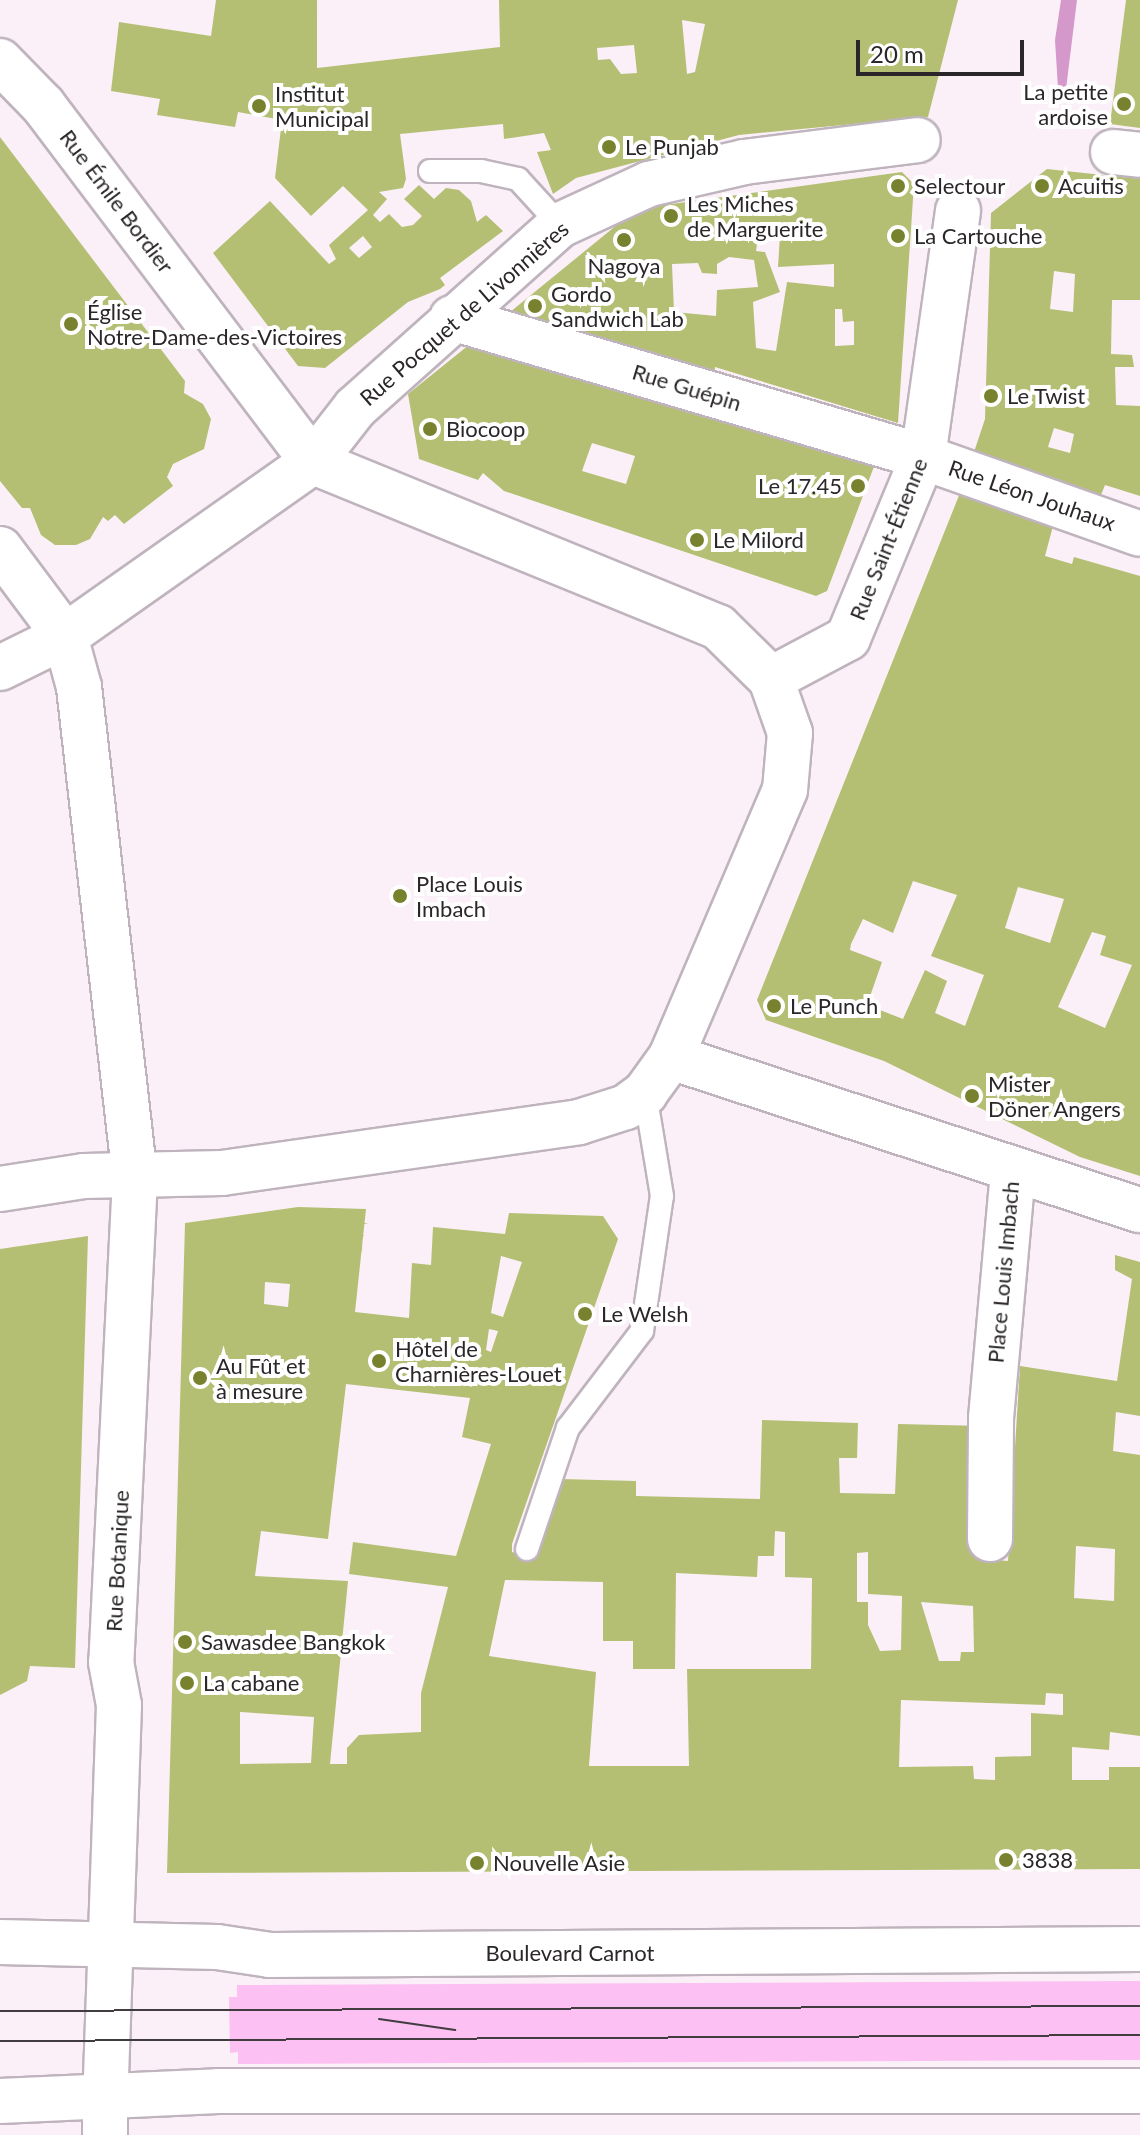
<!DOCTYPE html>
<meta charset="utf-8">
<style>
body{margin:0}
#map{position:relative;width:1140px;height:2135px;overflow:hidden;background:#fbf0f8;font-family:Lato,sans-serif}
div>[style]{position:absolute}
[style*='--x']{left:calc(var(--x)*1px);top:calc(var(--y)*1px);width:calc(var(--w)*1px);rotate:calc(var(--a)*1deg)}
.green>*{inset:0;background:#fcc0f2}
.water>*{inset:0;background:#d598cb}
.building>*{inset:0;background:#b4bf74}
.roads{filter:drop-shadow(2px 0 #bfb4bd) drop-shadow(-2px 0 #bfb4bd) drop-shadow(0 2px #bfb4bd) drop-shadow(0 -2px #bfb4bd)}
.lane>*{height:22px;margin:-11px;padding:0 11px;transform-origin:11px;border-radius:11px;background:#fff}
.street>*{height:44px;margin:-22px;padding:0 22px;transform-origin:22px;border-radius:22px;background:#fff}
.secondary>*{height:44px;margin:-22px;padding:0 22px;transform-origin:22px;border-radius:22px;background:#fff}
.tram>*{height:2px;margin:-1px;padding:0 1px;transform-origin:1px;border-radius:1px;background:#413c40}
.dots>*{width:22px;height:22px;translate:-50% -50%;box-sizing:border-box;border:4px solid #fff;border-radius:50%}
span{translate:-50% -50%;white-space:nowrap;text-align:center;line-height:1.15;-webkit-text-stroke:8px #fff;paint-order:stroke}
.poi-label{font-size:22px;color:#2a2629}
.right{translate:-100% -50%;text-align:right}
.left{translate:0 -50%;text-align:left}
.street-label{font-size:22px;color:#2a2629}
.scale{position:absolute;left:856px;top:40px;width:168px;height:36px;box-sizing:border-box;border:4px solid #2a2629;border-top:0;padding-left:10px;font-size:24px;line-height:28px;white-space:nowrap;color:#2a2629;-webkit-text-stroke:6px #fff;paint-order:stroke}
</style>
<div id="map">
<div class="green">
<div style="clip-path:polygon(1140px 1981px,1140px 2060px,238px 2064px,238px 2052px,230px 2053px,229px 1997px,237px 1997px,237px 1985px)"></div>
</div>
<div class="water">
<div style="clip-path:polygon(1061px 0,1077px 0,1066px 89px,1058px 88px,1055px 40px)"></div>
</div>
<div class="building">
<div style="clip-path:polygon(evenodd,216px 0,317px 0,317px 68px,500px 47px,499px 0,958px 0,928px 117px,739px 135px,576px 178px,553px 194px,537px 152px,551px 150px,544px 133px,504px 139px,503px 124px,400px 134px,406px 179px,403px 188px,379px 192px,387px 199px,373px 215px,380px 222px,389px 214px,402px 227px,413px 225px,422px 216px,404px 199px,419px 185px,434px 199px,446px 188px,459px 190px,471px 201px,477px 222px,486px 215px,503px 231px,440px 278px,445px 285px,440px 289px,408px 302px,325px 368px,298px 366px,213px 253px,270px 201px,329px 264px,336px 259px,329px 245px,368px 210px,343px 186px,311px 216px,275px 178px,282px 120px,238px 112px,235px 127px,157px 115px,160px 99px,111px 91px,119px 22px,211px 36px,216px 0,682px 20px,705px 24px,695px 72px,687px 74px,682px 20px,216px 0,634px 45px,637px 73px,621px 74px,610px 59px,598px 60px,597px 48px,634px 45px,216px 0,363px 236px,372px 247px,359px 258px,349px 248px,363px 236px)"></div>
<div style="clip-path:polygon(1126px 0,1140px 0,1140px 128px,1110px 124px)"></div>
<div style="clip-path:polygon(0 137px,185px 381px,184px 393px,203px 404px,211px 419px,204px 449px,173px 464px,167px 477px,173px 486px,124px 524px,115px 515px,108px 521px,103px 517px,90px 539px,76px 545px,55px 545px,41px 535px,30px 508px,22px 508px,0 481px)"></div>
<div style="clip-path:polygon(evenodd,1047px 169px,1140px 179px,1140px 300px,1112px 300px,1111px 354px,1132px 355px,1134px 367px,1115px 367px,1116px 405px,1140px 406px,1140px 496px,1105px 485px,1099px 500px,972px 458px,985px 419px,991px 213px,1047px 169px,1054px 271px,1075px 274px,1073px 312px,1050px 309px,1054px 271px,1047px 169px,1054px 428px,1074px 434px,1070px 453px,1048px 447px,1054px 428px)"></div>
<div style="clip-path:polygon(evenodd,902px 172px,914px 184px,898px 423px,715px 367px,714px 379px,504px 317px,618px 224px,650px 207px,902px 172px,759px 231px,780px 235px,778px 267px,834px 264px,834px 287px,787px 282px,776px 351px,756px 348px,753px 302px,780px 292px,765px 252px,756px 251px,759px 231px,902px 172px,729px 257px,754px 260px,758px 287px,717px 290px,716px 316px,674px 312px,672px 264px,698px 263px,702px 273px,717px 274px,717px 264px,729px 257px,902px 172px,835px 309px,842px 309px,843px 322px,854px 321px,854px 345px,835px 346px,835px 309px)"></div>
<div style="clip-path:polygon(evenodd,480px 336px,878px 456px,827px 591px,816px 596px,504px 491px,483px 473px,478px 480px,419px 459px,408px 394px,480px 336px,592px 443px,635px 456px,626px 484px,582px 471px,592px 443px)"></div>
<div style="clip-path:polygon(evenodd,964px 483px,1057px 511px,1045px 556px,1072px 564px,1074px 557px,1140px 576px,1140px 1176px,1080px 1157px,884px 1061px,766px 1020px,757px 1000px,964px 483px,913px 881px,957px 895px,931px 956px,984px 975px,965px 1026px,935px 1013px,947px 981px,925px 970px,903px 1019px,867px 1005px,882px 962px,850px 950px,851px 944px,863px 919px,893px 933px,913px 881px,964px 483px,1018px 887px,1064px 899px,1050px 943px,1005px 928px,1018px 887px,964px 483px,1092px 932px,1106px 936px,1100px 955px,1132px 965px,1105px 1028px,1058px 1007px,1092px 932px)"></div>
<div style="clip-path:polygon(evenodd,298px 1207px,366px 1209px,355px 1312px,409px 1318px,412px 1263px,431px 1265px,433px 1227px,505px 1234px,509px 1213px,603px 1216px,618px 1239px,512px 1544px,512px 1552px,536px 1559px,561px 1479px,636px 1481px,636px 1496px,760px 1499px,762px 1420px,858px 1423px,857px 1458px,839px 1458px,840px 1493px,895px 1494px,898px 1424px,984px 1426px,976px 1558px,1008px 1561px,1020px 1366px,1117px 1381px,1132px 1279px,1115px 1270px,1115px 1255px,1140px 1262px,1140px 1416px,1116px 1412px,1113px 1451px,1140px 1455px,1140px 1736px,1110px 1732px,1109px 1750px,1072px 1747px,1072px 1780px,1109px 1780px,1109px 1767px,1140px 1767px,1140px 1869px,167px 1873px,185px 1223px,298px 1207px,501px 1256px,522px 1262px,503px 1317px,491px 1313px,501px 1256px,298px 1207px,265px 1282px,290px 1284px,288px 1307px,264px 1304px,265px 1282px,298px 1207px,489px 1329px,498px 1331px,491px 1352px,486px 1350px,489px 1329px,298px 1207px,346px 1384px,470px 1398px,462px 1437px,491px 1444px,456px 1556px,353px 1542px,349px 1574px,448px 1587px,421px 1693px,421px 1732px,359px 1735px,347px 1748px,347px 1764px,330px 1764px,348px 1581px,255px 1576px,261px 1531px,328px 1539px,346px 1384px,298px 1207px,775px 1531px,785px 1532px,785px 1577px,812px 1578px,811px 1669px,687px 1669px,689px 1766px,589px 1766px,596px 1672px,489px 1656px,505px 1580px,603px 1582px,603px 1641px,633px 1641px,633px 1669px,675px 1669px,676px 1573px,757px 1577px,758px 1556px,774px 1556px,775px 1531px,298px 1207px,1076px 1546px,1115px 1549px,1114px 1601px,1074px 1598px,1076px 1546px,298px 1207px,868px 1552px,868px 1594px,902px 1596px,901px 1650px,880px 1651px,868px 1625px,868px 1602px,857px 1602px,857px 1553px,868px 1552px,298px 1207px,921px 1602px,973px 1606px,974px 1652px,961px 1652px,960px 1661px,939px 1661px,921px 1602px,298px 1207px,1046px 1693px,1063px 1694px,1063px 1715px,1031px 1713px,1031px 1756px,995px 1757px,995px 1780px,974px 1779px,973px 1766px,899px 1767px,901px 1700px,1045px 1705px,1046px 1693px,298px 1207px,240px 1712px,314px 1717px,311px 1763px,240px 1764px,240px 1712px)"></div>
<div style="clip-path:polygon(88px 1236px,75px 1668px,30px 1666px,27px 1681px,0 1695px,0 1249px)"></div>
</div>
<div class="roads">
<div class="lane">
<div style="--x:430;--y:171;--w:51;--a:0"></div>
<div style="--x:481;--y:171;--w:38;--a:12"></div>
<div style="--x:518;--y:179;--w:62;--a:47.6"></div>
<div style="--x:527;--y:1549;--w:128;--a:-71.3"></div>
<div style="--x:568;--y:1428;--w:122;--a:-52.7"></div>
<div style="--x:642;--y:1331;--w:136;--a:-81.6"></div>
<div style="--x:662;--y:1196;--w:104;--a:-99.4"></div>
</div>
<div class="street">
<div style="--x:0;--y:61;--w:62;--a:45.7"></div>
<div style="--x:43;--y:105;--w:448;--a:52.9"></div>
<div style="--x:1113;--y:152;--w:27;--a:6"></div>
<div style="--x:452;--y:318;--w:491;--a:16.4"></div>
<div style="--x:923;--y:457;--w:230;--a:19.5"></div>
<div style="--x:0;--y:549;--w:109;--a:53.2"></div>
<div style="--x:65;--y:636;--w:53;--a:74.6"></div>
<div style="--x:79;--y:687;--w:494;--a:83.5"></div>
<div style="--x:135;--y:1178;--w:485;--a:92.8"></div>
<div style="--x:111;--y:1662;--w:44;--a:79.5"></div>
<div style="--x:119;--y:1705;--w:392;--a:92"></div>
<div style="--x:0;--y:668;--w:72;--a:-26.2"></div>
<div style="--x:65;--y:636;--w:303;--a:-35.1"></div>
<div style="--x:313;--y:462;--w:68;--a:-52.1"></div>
<div style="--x:355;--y:408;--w:275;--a:-41.8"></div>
<div style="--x:560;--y:225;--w:98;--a:-24.7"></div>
<div style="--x:649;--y:184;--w:98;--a:-13"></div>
<div style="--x:744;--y:162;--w:175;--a:-7.2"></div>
<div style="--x:771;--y:679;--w:87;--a:-28"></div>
<div style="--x:848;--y:638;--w:196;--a:-67.5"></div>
<div style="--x:923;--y:457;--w:249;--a:-81.9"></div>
<div style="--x:671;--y:1057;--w:493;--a:18.1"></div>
<div style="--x:0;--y:1189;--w:85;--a:-8.8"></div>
<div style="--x:84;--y:1176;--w:138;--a:-1.2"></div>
<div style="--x:222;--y:1173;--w:361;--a:-8.1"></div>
<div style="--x:579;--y:1122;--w:49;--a:-17.7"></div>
<div style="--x:626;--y:1107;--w:24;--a:-36"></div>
<div style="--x:645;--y:1093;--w:44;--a:-54.2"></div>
<div style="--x:671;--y:1057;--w:290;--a:-66.9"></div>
<div style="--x:785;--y:790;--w:57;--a:-85"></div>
<div style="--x:790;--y:733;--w:57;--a:-109.4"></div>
<div style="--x:771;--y:679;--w:74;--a:-135.5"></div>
<div style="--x:718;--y:627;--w:437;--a:-157.8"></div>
<div style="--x:990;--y:1539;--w:121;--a:-89.5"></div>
<div style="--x:991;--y:1418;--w:248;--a:-84.9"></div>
</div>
<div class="secondary">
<div style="--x:0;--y:1942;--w:217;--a:1.3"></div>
<div style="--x:217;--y:1947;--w:54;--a:8.6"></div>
<div style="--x:270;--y:1955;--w:870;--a:-0.4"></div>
<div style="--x:105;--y:2097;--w:38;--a:90"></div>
<div style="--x:0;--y:2101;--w:218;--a:-2.6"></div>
<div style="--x:218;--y:2091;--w:922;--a:0"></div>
</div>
</div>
<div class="tram">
<div style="--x:0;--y:2011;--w:1140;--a:-0.25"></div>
<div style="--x:379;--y:2019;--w:77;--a:8.2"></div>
<div style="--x:0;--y:2041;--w:1140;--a:-0.3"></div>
</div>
<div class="dots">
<div style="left:1124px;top:104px;background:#78822e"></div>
<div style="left:259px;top:106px;background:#78822e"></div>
<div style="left:609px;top:147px;background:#78822e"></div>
<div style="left:898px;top:186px;background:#78822e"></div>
<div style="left:1042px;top:186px;background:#78822e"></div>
<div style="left:671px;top:216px;background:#78822e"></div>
<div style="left:898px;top:236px;background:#78822e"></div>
<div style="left:624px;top:240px;background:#78822e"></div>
<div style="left:535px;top:306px;background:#78822e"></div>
<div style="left:71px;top:324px;background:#78822e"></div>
<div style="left:991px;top:396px;background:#78822e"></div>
<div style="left:430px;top:429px;background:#78822e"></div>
<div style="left:858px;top:486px;background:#78822e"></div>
<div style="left:697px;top:540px;background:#78822e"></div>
<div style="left:400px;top:896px;background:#78822e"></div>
<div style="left:774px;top:1006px;background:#78822e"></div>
<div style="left:972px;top:1096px;background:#78822e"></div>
<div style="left:585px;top:1314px;background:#78822e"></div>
<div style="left:379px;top:1361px;background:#78822e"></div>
<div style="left:200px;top:1378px;background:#78822e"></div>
<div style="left:185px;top:1642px;background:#78822e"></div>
<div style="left:187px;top:1683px;background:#78822e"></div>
<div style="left:1006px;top:1860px;background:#78822e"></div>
<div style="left:477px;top:1863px;background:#78822e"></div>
</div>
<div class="poi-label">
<span class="right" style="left:1108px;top:104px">La petite<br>ardoise</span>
<span class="left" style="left:275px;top:106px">Institut<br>Municipal</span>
<span class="left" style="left:625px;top:147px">Le Punjab</span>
<span class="left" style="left:914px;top:186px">Selectour</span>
<span class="left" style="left:1058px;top:186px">Acuitis</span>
<span class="left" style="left:687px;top:216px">Les Miches<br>de Marguerite</span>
<span class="left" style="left:914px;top:236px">La Cartouche</span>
<span style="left:624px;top:266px">Nagoya</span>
<span class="left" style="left:551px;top:306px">Gordo<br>Sandwich Lab</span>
<span class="left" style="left:87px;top:324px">Église<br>Notre-Dame-des-Victoires</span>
<span class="left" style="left:1007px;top:396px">Le Twist</span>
<span class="left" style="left:446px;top:429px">Biocoop</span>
<span class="right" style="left:842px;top:486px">Le 17.45</span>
<span class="left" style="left:713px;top:540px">Le Milord</span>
<span class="left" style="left:416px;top:896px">Place Louis<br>Imbach</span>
<span class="left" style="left:790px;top:1006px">Le Punch</span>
<span class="left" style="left:988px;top:1096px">Mister<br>Döner Angers</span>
<span class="left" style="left:601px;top:1314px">Le Welsh</span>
<span class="left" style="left:395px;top:1361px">Hôtel de<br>Charnières-Louet</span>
<span class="left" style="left:216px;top:1378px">Au Fût et<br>à mesure</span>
<span class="left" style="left:201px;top:1642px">Sawasdee Bangkok</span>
<span class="left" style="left:203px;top:1683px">La cabane</span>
<span class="left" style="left:1022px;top:1860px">3838</span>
<span class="left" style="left:493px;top:1863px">Nouvelle Asie</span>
</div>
<div class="street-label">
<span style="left:117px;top:201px;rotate:53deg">Rue Émile Bordier</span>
<span style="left:464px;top:313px;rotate:-41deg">Rue Pocquet de Livonnières</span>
<span style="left:687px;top:387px;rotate:17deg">Rue Guépin</span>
<span style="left:1032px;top:495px;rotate:19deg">Rue Léon Jouhaux</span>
<span style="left:888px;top:539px;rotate:-68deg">Rue Saint-Étienne</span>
<span style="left:1003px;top:1272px;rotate:-85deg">Place Louis Imbach</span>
<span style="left:117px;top:1561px;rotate:-87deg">Rue Botanique</span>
<span style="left:570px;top:1953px">Boulevard Carnot</span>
</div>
<div class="scale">20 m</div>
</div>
